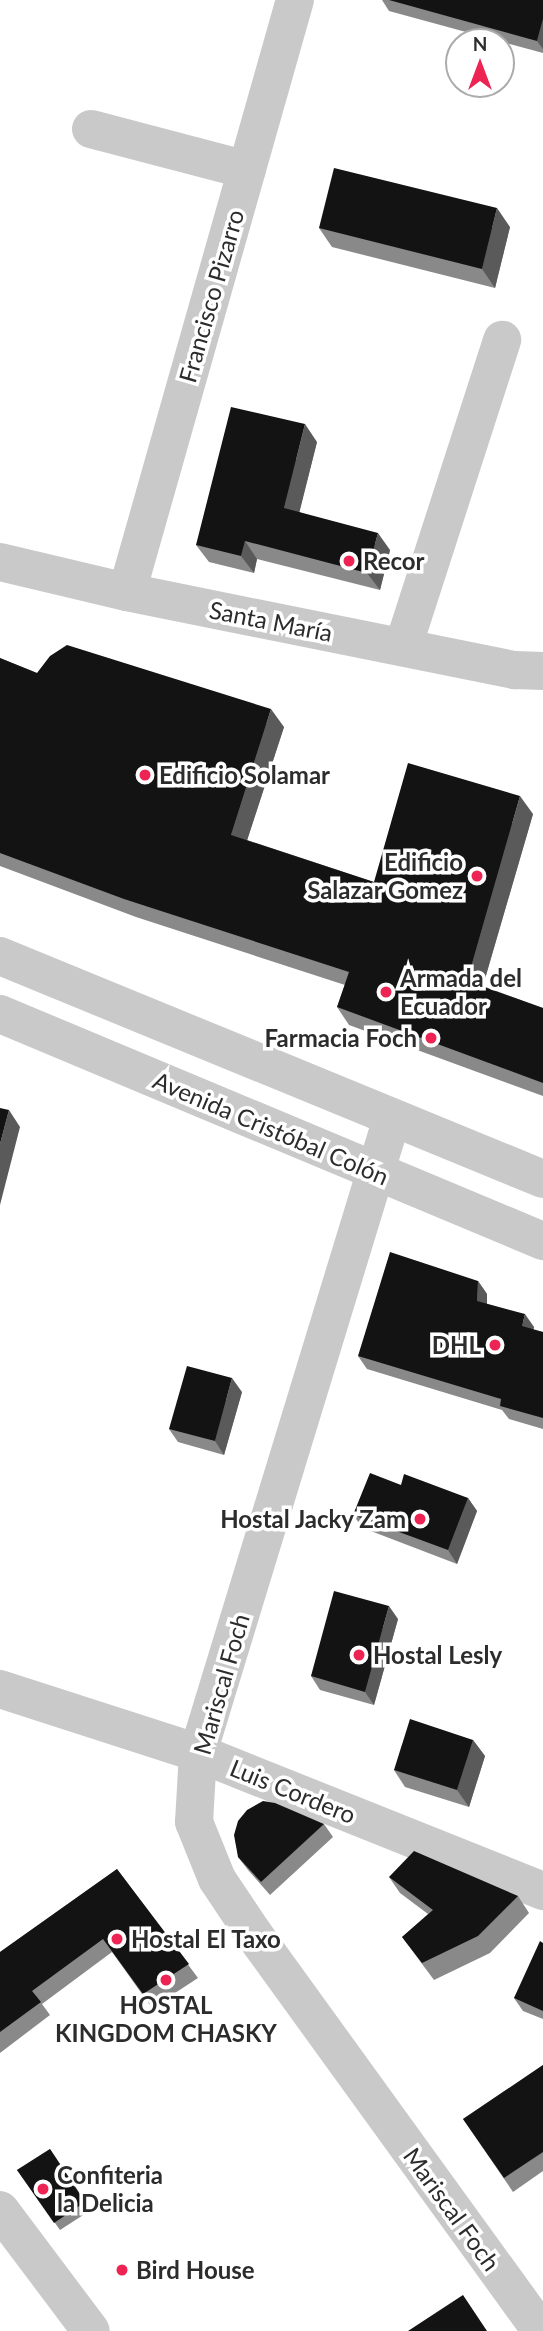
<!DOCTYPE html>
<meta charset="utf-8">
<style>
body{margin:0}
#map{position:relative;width:543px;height:2331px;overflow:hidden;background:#fff;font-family:Lato,sans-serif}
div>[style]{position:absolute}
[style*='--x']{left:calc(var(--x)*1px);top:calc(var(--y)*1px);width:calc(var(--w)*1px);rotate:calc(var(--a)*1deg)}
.minor>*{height:38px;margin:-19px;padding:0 19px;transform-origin:19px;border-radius:19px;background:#c9c9c9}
.wall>*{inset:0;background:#898989}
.shaded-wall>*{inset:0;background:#5a5a5a}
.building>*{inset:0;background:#131313}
.dots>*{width:19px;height:19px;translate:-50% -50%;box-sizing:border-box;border:4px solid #fff;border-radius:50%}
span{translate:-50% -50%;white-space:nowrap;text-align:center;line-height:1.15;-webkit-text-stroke:7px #fff;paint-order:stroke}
.street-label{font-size:24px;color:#2c2c2c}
.poi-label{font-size:24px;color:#2c2c2c;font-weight:700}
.left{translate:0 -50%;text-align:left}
.right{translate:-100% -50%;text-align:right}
.north{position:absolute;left:445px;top:28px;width:70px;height:70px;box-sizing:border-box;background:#fff;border:2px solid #ababab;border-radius:50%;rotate:0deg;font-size:19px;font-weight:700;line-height:28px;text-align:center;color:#2c2c2c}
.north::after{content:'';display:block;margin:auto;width:24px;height:32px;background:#ed2354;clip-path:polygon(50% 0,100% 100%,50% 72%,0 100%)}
</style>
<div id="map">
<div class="minor">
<div style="--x:91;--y:129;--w:161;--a:14.7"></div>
<div style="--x:0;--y:562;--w:130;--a:13.3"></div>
<div style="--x:127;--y:592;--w:396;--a:11.4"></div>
<div style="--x:515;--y:670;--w:28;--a:2"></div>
<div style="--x:127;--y:592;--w:615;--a:-74.16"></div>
<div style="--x:403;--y:647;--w:323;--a:-72.1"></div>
<div style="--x:0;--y:956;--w:587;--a:22.33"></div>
<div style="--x:0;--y:1014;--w:589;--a:22.69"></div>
<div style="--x:392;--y:1118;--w:664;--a:106.99"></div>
<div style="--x:198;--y:1753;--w:69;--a:93.3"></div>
<div style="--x:194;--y:1822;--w:61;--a:68"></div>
<div style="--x:217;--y:1879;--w:65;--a:56.3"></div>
<div style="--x:253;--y:1933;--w:491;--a:54.1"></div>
<div style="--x:0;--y:1689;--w:208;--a:17.9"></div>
<div style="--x:198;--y:1753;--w:372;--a:21.8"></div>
<div style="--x:0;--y:2210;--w:151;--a:53.1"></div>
</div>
<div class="wall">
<div style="clip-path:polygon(382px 0,543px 0,543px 53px,389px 11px)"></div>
<div style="clip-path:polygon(510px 227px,495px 288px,332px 247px,319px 228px)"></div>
<div style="clip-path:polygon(317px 442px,299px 512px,390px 550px,380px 590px,257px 559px,254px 573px,209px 562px,196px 545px)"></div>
<div style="clip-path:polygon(0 658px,37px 673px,284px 727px,247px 840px,374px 882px,533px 814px,483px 986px,543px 1008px,543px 1096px,349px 1025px,337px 1007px,345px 985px,136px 917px,0 866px)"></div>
<div style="clip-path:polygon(478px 1281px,487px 1294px,487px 1304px,534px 1327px,533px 1330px,543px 1332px,543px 1429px,509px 1419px,502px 1410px,367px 1369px,358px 1356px)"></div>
<div style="clip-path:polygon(242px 1392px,224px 1455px,178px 1442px,169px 1429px)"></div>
<div style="clip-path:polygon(401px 1485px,468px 1498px,477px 1511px,457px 1564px,363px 1528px,353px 1515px)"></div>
<div style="clip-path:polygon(398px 1619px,374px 1705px,320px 1690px,311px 1676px)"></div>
<div style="clip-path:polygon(473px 1740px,485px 1756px,469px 1807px,405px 1787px,394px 1770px)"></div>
<div style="clip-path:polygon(324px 1824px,333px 1837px,270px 1895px,248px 1870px,238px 1857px)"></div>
<div style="clip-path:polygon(117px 1869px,198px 1978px,152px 2008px,112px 1952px,42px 2004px,50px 2015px,0 2053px,0 1952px)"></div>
<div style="clip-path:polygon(389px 1877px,518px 1896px,529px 1913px,490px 1953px,434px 1980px,402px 1937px,428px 1914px,400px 1893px)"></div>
<div style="clip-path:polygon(543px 1943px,543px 2019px,523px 2011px,514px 1998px)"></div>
<div style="clip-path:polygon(543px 2065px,543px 2171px,513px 2192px,463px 2119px)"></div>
<div style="clip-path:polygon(50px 2149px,91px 2210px,60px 2230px,17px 2170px)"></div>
</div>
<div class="shaded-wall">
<div style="clip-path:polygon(543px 19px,543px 49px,537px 41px)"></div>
<div style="clip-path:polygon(497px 208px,510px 227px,495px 288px,482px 269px)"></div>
<div style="clip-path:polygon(305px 424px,317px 442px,296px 526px,284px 508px)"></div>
<div style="clip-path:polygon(378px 533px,390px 550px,380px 590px,367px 573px)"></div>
<div style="clip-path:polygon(245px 541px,257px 559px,254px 573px,241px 556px)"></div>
<div style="clip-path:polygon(271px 709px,284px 727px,243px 853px,231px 835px)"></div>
<div style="clip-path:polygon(520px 796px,533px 814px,479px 999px,467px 981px)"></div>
<div style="clip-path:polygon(9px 1110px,20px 1127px,0 1205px,0 1144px)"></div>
<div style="clip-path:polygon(478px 1281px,487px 1294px,487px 1314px,477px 1301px)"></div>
<div style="clip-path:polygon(525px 1314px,534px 1327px,531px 1340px,522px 1326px)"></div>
<div style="clip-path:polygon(232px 1378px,242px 1392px,224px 1455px,215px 1441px)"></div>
<div style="clip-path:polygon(468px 1498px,477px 1511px,457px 1564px,448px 1550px)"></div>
<div style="clip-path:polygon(389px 1606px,398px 1619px,374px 1705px,365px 1692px)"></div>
<div style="clip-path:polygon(473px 1740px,485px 1756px,469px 1807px,457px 1790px)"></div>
</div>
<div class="building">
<div style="clip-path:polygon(389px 0,543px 0,543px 19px,537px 41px)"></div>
<div style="clip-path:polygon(334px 168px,497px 208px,482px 269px,319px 228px)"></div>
<div style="clip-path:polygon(231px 407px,305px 424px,284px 508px,378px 533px,367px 573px,245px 541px,241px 556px,196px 545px)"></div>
<div style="clip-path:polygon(67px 645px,271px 709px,231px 835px,374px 882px,408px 763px,520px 796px,467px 981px,543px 1008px,543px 1083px,337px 1007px,349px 972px,124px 899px,0 853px,0 658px,37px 673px,50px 656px)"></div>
<div style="clip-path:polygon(0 1108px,9px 1110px,0 1144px)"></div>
<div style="clip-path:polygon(390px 1252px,478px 1281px,477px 1301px,525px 1314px,522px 1326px,543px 1332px,543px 1418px,500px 1406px,501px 1399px,358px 1356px)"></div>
<div style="clip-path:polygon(187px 1366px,232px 1378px,215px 1441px,169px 1429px)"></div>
<div style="clip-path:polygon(370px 1473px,401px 1485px,404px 1474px,468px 1498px,448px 1550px,353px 1515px)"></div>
<div style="clip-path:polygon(334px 1591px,389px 1606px,365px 1692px,311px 1676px)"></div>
<div style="clip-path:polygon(410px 1719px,473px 1740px,457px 1790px,394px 1770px)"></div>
<div style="clip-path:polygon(263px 1801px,275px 1803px,324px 1824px,261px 1882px,238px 1857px,234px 1835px,238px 1821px,247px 1810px)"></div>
<div style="clip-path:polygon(414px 1851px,518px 1896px,478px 1936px,422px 1963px,402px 1937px,433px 1910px,389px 1877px)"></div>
<div style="clip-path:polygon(117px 1869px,189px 1964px,143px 1994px,103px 1939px,32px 1991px,41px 2002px,0 2032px,0 1952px)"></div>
<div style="clip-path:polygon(540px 1941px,543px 1943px,543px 2011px,514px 1998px)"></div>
<div style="clip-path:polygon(543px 2065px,543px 2152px,504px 2178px,463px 2119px)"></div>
<div style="clip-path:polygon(50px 2149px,85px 2202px,54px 2223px,17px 2170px)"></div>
<div style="clip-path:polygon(463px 2295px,487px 2331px,408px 2331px)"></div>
</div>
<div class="dots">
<div style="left:349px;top:561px;background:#ed2354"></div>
<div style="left:145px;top:775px;background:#ed2354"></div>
<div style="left:477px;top:876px;background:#ed2354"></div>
<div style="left:386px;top:992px;background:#ed2354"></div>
<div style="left:431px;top:1038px;background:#ed2354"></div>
<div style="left:495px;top:1345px;background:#ed2354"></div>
<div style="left:420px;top:1519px;background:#ed2354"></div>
<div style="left:359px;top:1655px;background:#ed2354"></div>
<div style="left:117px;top:1939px;background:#ed2354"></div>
<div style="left:166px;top:1980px;background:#ed2354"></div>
<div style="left:43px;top:2189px;background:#ed2354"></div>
<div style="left:122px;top:2270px;background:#ed2354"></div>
</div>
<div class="street-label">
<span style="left:211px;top:296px;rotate:-74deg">Francisco Pizarro</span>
<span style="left:271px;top:621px;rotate:11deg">Santa María</span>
<span style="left:271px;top:1128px;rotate:23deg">Avenida Cristóbal Colón</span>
<span style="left:221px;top:1684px;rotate:-74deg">Mariscal Foch</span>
<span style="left:293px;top:1791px;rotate:22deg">Luis Cordero</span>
<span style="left:452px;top:2209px;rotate:54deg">Mariscal Foch</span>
</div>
<div class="poi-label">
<span class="left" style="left:363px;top:561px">Recor</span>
<span class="left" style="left:159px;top:775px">Edificio Solamar</span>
<span class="right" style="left:463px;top:876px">Edificio<br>Salazar Gomez</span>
<span class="left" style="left:400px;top:992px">Armada del<br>Ecuador</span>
<span class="right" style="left:417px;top:1038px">Farmacia Foch</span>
<span class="right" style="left:481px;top:1345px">DHL</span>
<span class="right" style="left:406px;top:1519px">Hostal Jacky Zam</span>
<span class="left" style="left:373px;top:1655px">Hostal Lesly</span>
<span class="left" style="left:131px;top:1939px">Hostal El Taxo</span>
<span style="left:166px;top:2019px">HOSTAL<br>KINGDOM CHASKY</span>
<span class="left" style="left:57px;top:2189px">Confiteria<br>la Delicia</span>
<span class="left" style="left:136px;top:2270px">Bird House</span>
</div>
<div class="north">N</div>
</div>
